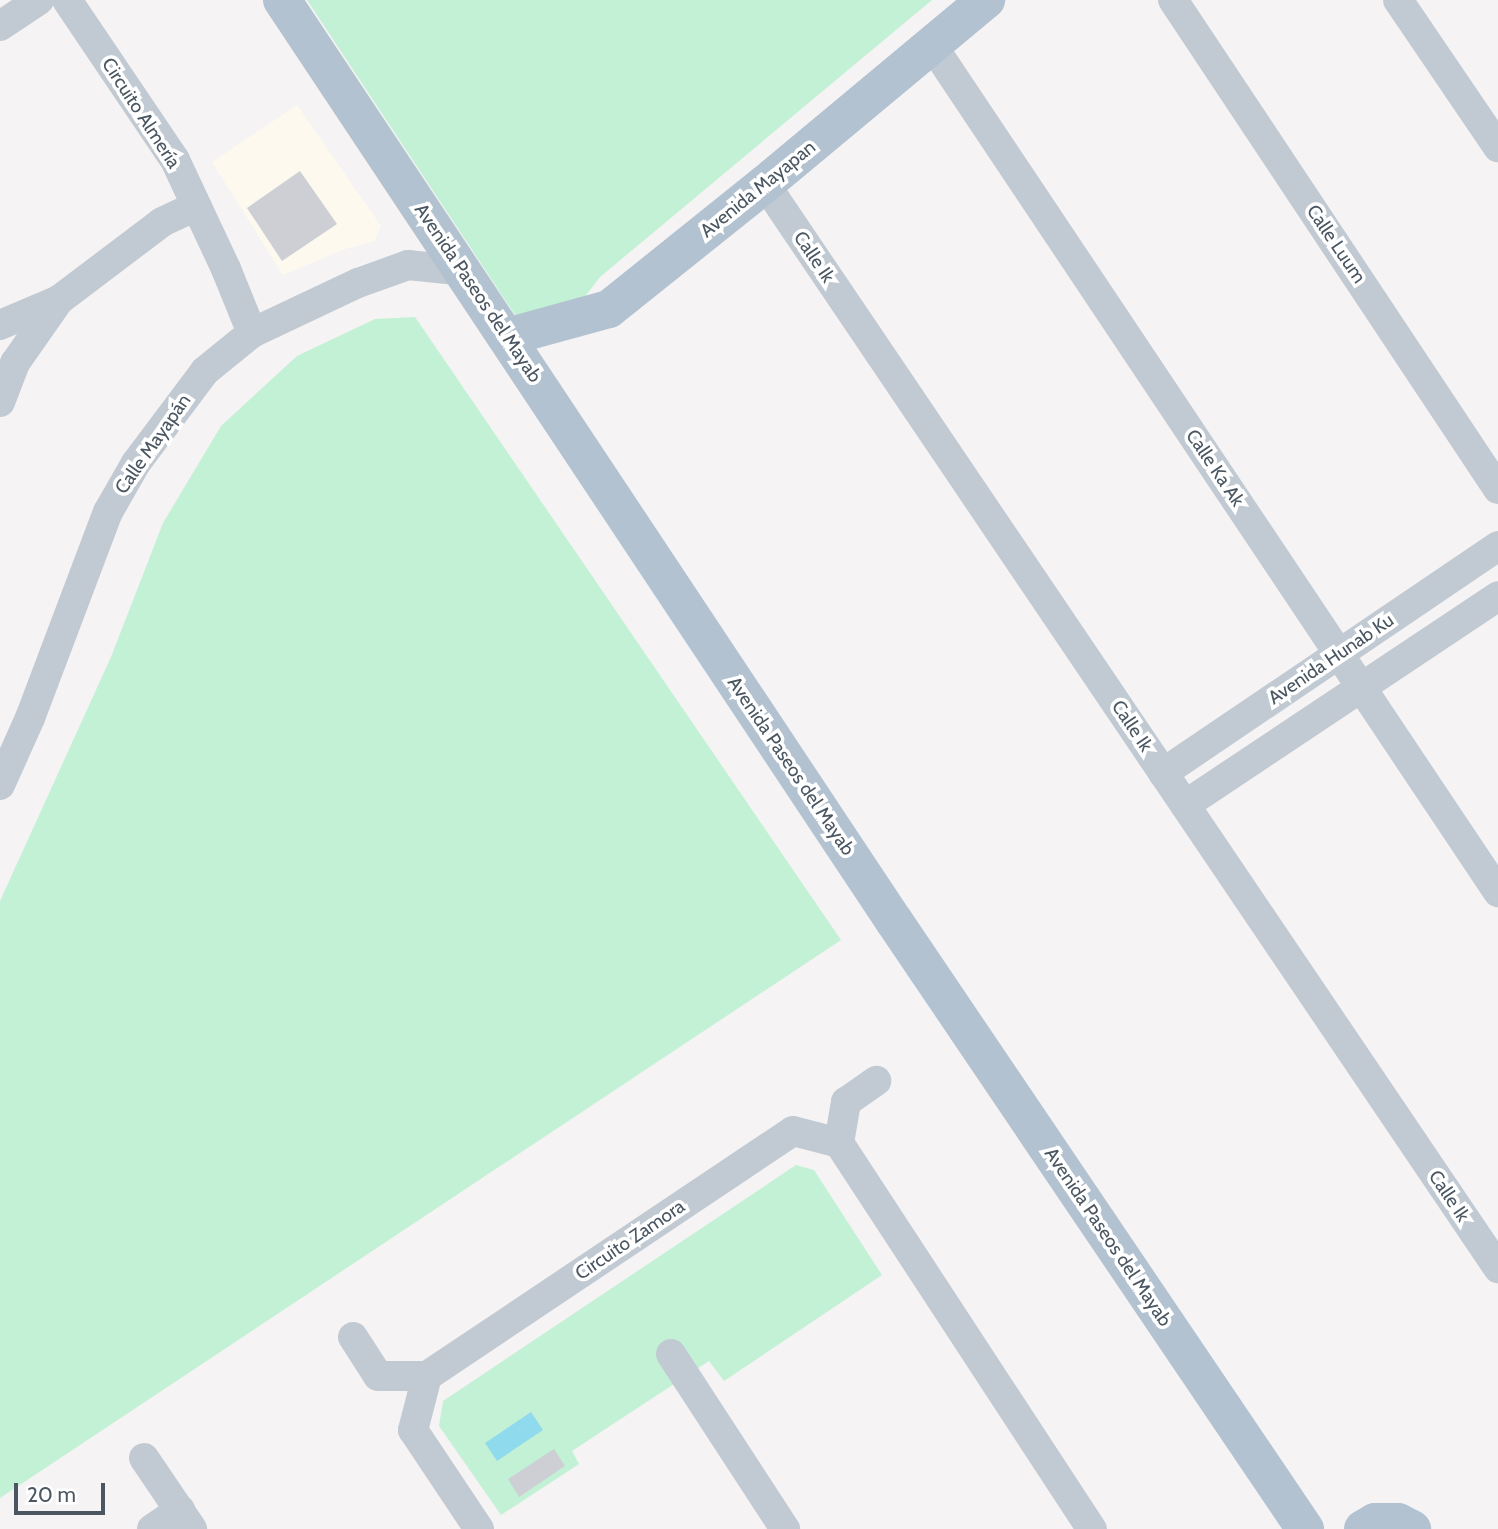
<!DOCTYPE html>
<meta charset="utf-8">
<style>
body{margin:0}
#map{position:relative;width:1498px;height:1529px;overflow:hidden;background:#f5f3f3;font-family:Cabin,sans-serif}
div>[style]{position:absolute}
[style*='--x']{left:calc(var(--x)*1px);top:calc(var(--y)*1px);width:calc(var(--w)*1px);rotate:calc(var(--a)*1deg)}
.commercial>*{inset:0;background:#fdf9ef}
.green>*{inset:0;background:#c3f1d5}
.water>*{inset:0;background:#90daee}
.building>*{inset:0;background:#cdcfd5}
.minor>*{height:30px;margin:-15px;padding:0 15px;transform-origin:15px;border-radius:15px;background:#c1cad2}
.major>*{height:38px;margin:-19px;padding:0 19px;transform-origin:19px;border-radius:19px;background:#b3c2d1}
span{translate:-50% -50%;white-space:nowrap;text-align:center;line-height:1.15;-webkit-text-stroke:7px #fff;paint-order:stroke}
.street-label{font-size:19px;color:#4a5661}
.scale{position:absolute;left:14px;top:1483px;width:91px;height:32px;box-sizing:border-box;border:4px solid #4a5661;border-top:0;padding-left:9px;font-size:21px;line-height:24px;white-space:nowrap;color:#4a5661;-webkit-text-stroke:5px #fff;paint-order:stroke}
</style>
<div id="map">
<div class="commercial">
<div style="clip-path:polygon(297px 105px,381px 226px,375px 241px,345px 249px,283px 275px,212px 162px)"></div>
</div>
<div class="green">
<div style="clip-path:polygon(307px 0,932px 0,600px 277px,577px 307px,517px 318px)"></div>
<div style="clip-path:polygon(415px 317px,841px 940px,0 1498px,0 901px,111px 657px,163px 523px,221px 426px,297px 356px,375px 319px)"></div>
<div style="clip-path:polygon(796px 1165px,814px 1170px,882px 1275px,724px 1381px,709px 1361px,572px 1451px,579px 1464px,501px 1515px,439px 1426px,443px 1401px)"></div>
</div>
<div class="water">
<div style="clip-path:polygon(531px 1412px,543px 1430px,497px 1461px,485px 1443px)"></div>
</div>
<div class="building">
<div style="clip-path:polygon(300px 171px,337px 224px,282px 261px,247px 208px)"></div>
<div style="clip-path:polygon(554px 1449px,565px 1466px,519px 1497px,508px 1479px)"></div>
</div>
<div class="minor">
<div style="--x:67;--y:0;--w:193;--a:56"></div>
<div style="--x:175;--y:160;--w:120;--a:64.9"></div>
<div style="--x:226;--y:269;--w:69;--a:67.9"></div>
<div style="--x:1173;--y:0;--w:587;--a:56.39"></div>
<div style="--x:1398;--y:0;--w:178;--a:55.8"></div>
<div style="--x:0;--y:26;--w:47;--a:-33.7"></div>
<div style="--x:932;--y:45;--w:1019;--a:56.25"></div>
<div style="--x:765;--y:184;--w:1309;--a:55.93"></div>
<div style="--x:0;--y:325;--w:64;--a:-23"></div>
<div style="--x:59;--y:300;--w:129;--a:-37.1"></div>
<div style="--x:162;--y:222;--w:35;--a:-25"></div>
<div style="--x:0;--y:402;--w:42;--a:-69"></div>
<div style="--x:15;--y:363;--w:77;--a:-55.1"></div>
<div style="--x:1163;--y:773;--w:405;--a:-34.1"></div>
<div style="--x:0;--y:785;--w:73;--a:-65.9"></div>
<div style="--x:30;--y:718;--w:220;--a:-69.3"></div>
<div style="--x:108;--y:512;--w:56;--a:-60.3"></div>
<div style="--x:136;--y:463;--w:115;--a:-53.1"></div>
<div style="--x:205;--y:371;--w:60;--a:-39"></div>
<div style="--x:252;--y:333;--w:117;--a:-25.3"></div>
<div style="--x:358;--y:283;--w:53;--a:-19.8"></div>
<div style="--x:408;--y:265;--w:56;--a:6.1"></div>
<div style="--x:1185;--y:805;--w:376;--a:-33.7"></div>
<div style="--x:839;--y:1143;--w:462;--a:56.8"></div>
<div style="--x:353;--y:1337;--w:46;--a:57.3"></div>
<div style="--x:378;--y:1376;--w:49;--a:0"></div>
<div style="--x:427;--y:1376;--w:56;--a:104.5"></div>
<div style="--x:413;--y:1430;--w:119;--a:56.3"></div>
<div style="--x:671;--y:1354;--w:209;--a:56.9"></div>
<div style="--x:427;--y:1376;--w:440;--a:-33.8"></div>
<div style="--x:793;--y:1131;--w:48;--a:14.6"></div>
<div style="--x:839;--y:1143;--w:42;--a:-80.3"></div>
<div style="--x:846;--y:1102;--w:37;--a:-35"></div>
<div style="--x:144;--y:1458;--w:86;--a:55.9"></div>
<div style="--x:152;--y:1529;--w:34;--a:-34"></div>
</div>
<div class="major">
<div style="--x:282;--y:0;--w:1106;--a:56.4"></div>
<div style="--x:894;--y:921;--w:734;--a:55.94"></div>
<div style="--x:507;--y:337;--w:106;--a:-15.4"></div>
<div style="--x:609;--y:309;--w:200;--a:-38.7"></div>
<div style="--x:765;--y:184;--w:288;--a:-39.8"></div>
<div style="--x:1363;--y:1529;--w:14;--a:-30"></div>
<div style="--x:1375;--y:1522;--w:23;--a:0"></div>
<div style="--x:1398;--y:1522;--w:16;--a:27"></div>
</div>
<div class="street-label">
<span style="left:141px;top:113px;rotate:57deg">Circuito Almería</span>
<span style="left:758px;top:189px;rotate:-39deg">Avenida Mayapan</span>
<span style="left:1336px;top:244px;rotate:56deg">Calle Luum</span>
<span style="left:814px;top:257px;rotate:56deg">Calle Ik</span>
<span style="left:478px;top:293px;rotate:56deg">Avenida Paseos del Mayab</span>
<span style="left:153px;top:444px;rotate:-55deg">Calle Mayapán</span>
<span style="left:1215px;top:468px;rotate:56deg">Calle Ka Ak</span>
<span style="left:1331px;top:659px;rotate:-34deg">Avenida Hunab Ku</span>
<span style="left:1132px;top:726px;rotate:56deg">Calle Ik</span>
<span style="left:791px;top:766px;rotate:56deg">Avenida Paseos del Mayab</span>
<span style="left:1449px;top:1196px;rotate:56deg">Calle Ik</span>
<span style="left:1108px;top:1237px;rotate:56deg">Avenida Paseos del Mayab</span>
<span style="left:630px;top:1240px;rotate:-34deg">Circuito Zamora</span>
</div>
<div class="scale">20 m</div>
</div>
